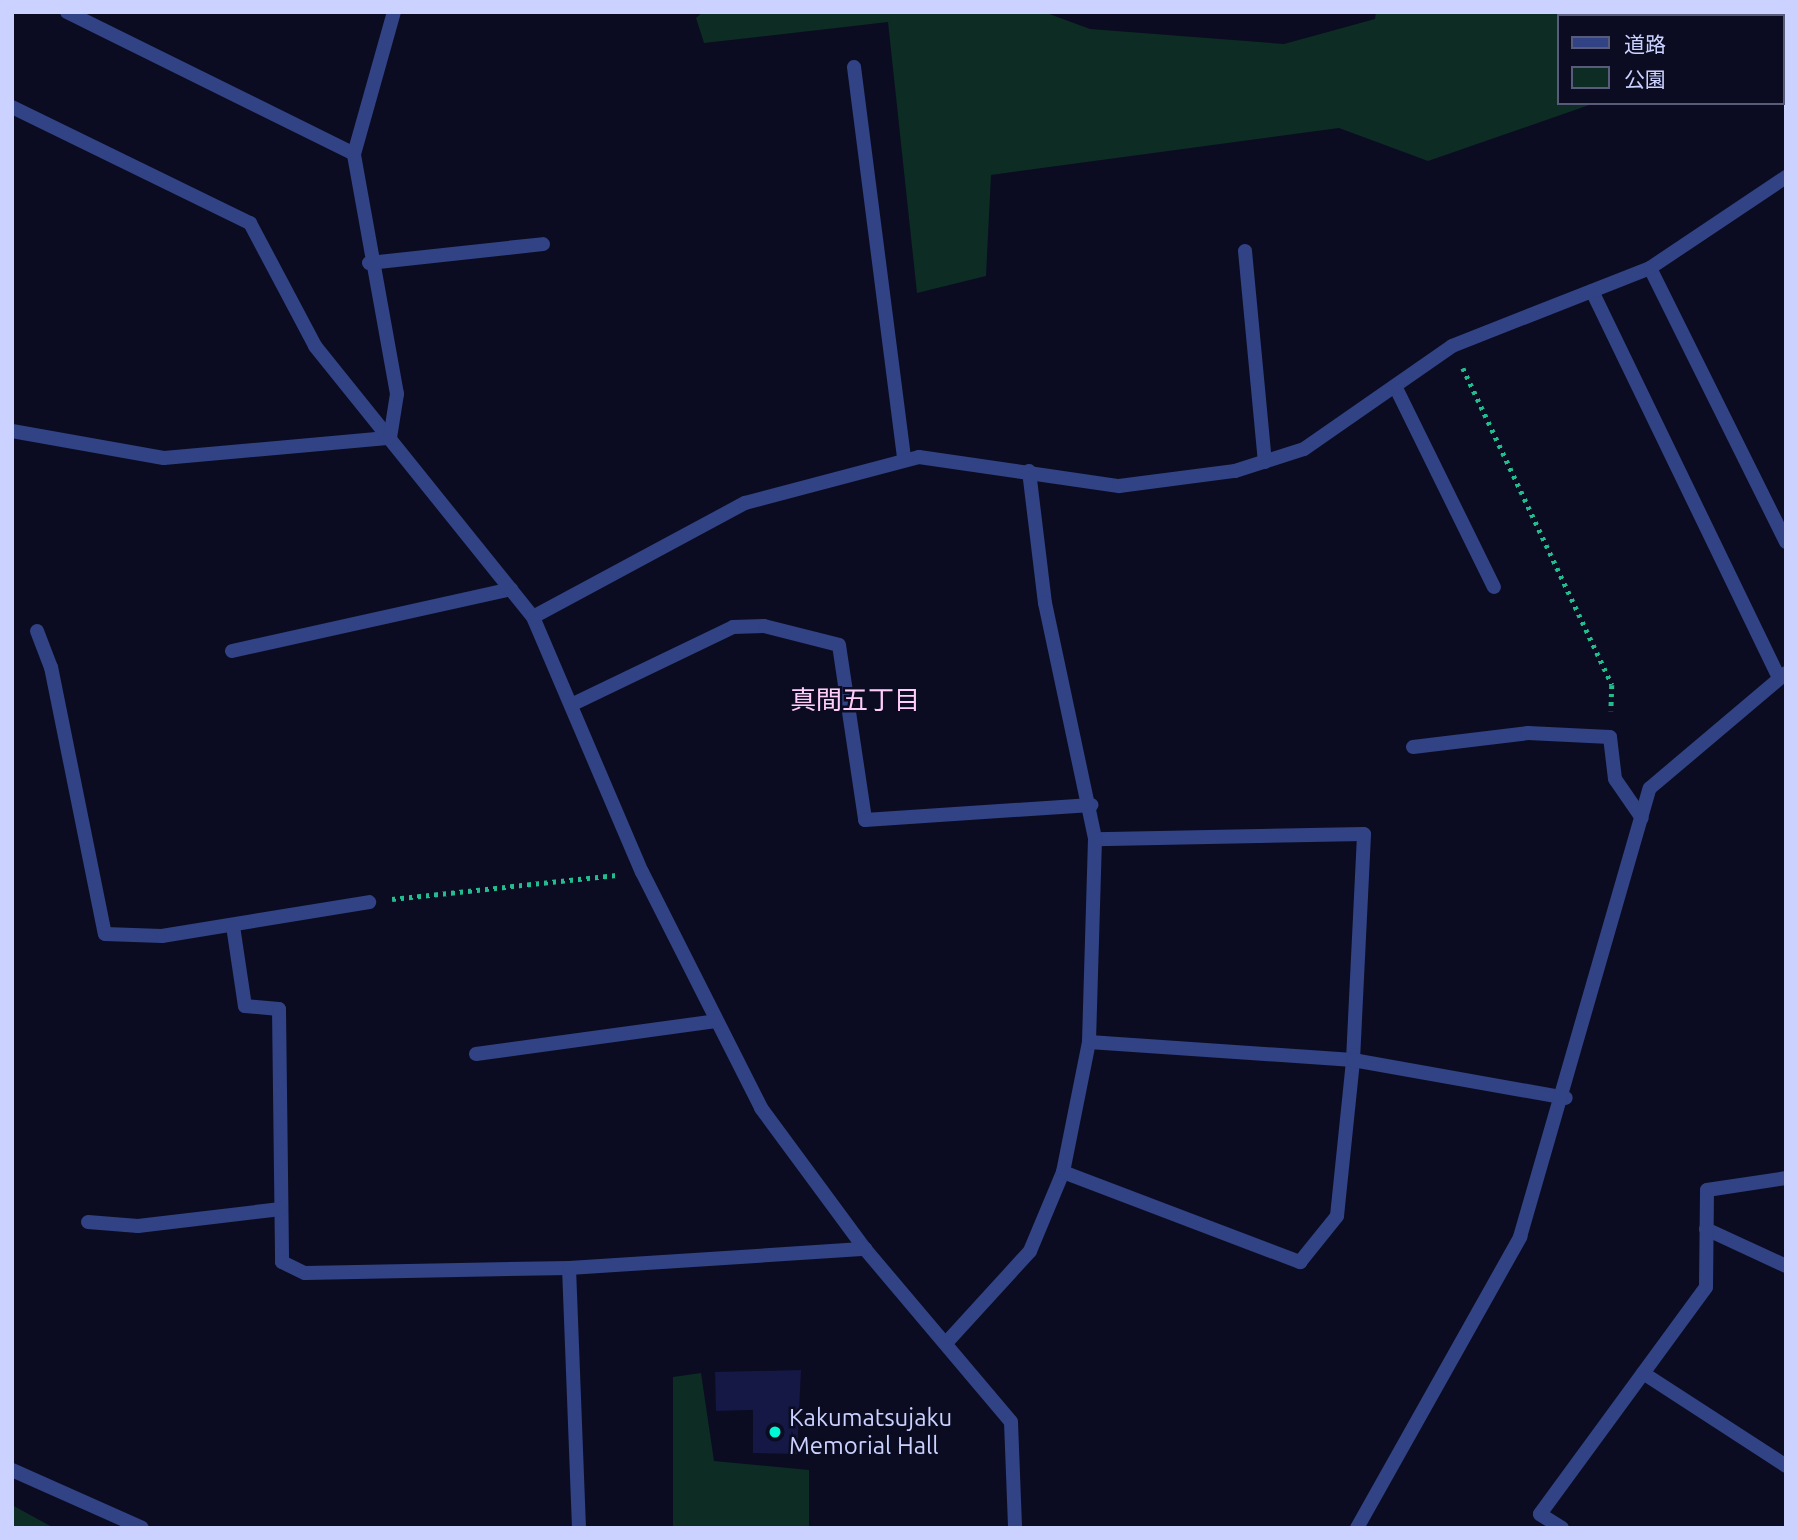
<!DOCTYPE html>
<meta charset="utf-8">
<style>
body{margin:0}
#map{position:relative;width:1798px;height:1540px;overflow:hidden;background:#0b0c21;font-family:Ubuntu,"Noto Sans JP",sans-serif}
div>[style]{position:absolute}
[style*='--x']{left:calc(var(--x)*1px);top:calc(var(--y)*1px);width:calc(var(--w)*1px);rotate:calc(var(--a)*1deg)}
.green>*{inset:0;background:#0d2c24}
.building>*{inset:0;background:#151744}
.path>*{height:4.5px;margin-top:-2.25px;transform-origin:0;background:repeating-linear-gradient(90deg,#21bd8e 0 3.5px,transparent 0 8.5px)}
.lane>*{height:14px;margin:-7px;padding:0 7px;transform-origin:7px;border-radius:7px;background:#314285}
.street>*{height:14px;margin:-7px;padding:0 7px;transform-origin:7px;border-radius:7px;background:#314285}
.dots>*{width:19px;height:19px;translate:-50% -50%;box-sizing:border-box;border:4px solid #0b0c21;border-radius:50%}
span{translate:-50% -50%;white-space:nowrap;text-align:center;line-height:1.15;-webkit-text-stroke:5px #0b0c21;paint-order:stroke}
.poi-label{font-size:24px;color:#cbd2ff}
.left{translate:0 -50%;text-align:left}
.neighbourhood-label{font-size:26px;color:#ffcdf9}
.frame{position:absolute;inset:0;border:14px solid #cbd2ff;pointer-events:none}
.legend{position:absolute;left:1557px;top:14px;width:228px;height:91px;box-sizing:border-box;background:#0b0c21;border:2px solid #585b7a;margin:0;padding:9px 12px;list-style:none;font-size:21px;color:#cbd2ff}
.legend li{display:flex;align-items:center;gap:14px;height:35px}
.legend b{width:35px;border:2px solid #585b7a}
</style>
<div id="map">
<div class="green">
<div style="clip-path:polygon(703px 12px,1044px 12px,1090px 29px,1284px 44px,1375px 19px,1376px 12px,1760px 12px,1558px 16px,1558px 103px,1595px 103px,1428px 161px,1339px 128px,991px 175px,986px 276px,917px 293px,888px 22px,704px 43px,696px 18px)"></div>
<div style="clip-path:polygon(701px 1373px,714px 1461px,809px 1470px,809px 1528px,673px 1528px,673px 1377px)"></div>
<div style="clip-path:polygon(12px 1505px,54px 1528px,12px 1528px)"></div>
</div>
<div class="building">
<div style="clip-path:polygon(801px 1370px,797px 1454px,753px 1453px,753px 1410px,716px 1411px,715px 1372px)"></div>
</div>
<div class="path">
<div style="--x:1463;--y:368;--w:350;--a:64.8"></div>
<div style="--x:1612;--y:685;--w:26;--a:92"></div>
<div style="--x:392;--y:899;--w:226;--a:-6.1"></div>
</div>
<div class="lane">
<div style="--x:67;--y:12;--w:320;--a:26.3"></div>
<div style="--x:854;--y:67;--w:396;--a:82.7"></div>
<div style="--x:1245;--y:251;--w:212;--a:84.6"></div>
<div style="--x:369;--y:263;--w:175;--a:-6.2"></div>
<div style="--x:1650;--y:268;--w:306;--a:63.6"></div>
<div style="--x:1592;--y:291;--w:430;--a:64.2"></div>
<div style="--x:1395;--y:386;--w:224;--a:63.8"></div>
<div style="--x:12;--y:431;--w:154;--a:10.1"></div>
<div style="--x:164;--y:458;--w:227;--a:-5.1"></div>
<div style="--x:37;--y:631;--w:39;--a:69"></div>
<div style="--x:51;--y:667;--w:272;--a:78.6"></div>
<div style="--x:105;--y:934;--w:57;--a:2"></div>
<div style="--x:162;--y:936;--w:210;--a:-9.3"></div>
<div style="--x:232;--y:651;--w:286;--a:-12.5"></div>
<div style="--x:571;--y:705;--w:180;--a:-25.7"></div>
<div style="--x:733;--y:627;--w:31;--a:-2"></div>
<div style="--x:764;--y:626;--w:77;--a:14.2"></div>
<div style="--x:839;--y:645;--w:177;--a:81.5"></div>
<div style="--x:865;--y:820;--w:227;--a:-3.8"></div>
<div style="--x:1413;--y:747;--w:116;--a:-6.9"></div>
<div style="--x:1528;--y:733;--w:82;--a:2.8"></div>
<div style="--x:1610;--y:737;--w:42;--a:83.2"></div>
<div style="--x:1615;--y:779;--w:47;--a:55.3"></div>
<div style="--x:233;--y:926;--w:81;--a:81.5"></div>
<div style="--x:245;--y:1006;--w:34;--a:5"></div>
<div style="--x:279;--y:1009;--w:253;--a:89.3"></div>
<div style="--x:282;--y:1262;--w:25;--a:26"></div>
<div style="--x:305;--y:1273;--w:264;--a:-1.1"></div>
<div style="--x:88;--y:1222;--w:50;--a:4.6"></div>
<div style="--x:138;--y:1226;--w:144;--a:-6.8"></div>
<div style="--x:947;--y:1342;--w:123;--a:-47.6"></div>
<div style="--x:1030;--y:1251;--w:86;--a:-67.3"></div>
<div style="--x:1063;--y:1172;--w:254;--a:20.8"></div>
<div style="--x:1300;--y:1262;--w:59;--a:-51.2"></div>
<div style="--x:1337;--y:1216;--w:157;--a:-84.1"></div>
<div style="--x:1353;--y:1060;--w:226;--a:-87.2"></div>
<div style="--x:1364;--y:834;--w:269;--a:178.9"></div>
<div style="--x:1643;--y:1373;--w:171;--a:33"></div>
</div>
<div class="street">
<div style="--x:12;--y:107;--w:265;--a:26"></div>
<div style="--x:250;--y:223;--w:139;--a:62.1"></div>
<div style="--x:315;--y:346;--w:348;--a:51.2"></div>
<div style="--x:533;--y:617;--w:277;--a:66.9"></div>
<div style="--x:642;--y:872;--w:264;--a:63.2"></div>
<div style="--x:761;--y:1108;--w:175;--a:53.6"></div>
<div style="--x:865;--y:1249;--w:226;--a:49.8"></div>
<div style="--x:1011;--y:1422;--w:106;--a:87.8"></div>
<div style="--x:390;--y:438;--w:45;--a:-81"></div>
<div style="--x:397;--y:394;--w:244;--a:-100.2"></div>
<div style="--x:354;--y:154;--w:148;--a:-74.3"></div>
<div style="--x:1029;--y:471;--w:133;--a:83.1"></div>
<div style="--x:1045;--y:603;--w:241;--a:78"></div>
<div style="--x:1095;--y:839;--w:203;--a:91.7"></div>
<div style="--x:1089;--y:1042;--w:133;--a:101.3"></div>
<div style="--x:533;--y:617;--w:241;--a:-28.3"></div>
<div style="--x:745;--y:503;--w:180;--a:-14.8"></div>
<div style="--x:919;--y:457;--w:202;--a:8.3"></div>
<div style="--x:1119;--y:486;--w:117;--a:-7.4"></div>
<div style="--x:1235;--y:471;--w:72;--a:-17.7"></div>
<div style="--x:1304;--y:449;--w:180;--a:-34.8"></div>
<div style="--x:1452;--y:346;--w:213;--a:-21.5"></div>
<div style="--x:1650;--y:268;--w:164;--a:-33.8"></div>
<div style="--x:1089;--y:1042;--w:265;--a:3.9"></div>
<div style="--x:1353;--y:1060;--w:216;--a:10.1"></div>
<div style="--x:476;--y:1054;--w:242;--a:-7.8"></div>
<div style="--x:1706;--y:1229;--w:88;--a:24.8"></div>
<div style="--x:12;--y:1470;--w:142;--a:24"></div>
<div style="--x:579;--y:1528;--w:260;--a:-92.2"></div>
<div style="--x:569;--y:1268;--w:297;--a:-3.7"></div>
<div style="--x:1357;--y:1528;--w:334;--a:-60.7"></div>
<div style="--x:1520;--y:1237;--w:467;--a:-73.9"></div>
<div style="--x:1650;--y:788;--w:178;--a:-40.2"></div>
<div style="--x:1562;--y:1528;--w:26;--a:-148"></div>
<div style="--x:1540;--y:1514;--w:281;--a:-53.8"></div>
<div style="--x:1706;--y:1287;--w:97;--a:-89.4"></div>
<div style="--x:1707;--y:1190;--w:80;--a:-8.6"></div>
</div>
<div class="dots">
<div style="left:775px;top:1432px;background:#00f6d4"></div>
</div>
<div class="poi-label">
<span class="left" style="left:789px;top:1432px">Kakumatsujaku<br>Memorial Hall</span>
</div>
<div class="neighbourhood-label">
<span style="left:855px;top:700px">真間五丁目</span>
</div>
<div class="frame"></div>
<ul class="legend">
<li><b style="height:9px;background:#314285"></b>道路</li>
<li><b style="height:19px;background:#0d2c24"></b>公園</li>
</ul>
</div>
